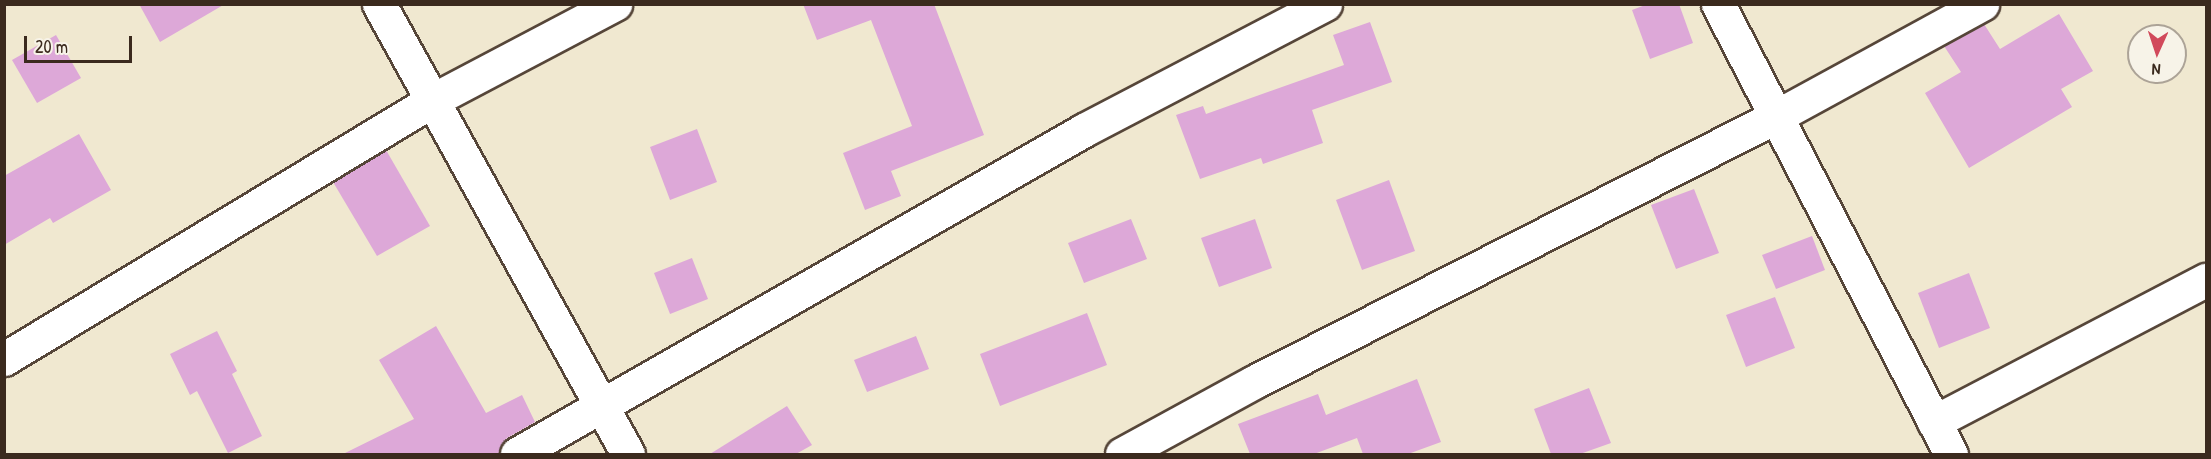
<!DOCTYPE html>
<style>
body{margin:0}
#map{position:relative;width:2211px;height:459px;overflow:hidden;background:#f0e8d0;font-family:"Patrick Hand",sans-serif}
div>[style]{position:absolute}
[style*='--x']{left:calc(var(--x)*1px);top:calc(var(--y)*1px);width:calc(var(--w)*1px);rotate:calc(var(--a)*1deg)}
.building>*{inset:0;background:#dda8d8}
.roads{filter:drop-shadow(2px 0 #564639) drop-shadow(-2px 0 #564639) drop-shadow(0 2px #564639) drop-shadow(0 -2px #564639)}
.minor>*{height:33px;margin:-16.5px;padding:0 16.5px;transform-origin:16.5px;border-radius:16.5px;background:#fff}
span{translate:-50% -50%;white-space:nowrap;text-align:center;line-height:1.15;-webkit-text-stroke:5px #f7f3e8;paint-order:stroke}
.frame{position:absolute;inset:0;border:6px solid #3b2a1e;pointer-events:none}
.north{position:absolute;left:2127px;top:24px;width:60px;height:60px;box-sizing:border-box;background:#f7f3e8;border:2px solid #aca397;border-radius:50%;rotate:183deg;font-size:16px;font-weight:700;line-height:24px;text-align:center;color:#3b2a1e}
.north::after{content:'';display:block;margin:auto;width:21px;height:27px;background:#d1495b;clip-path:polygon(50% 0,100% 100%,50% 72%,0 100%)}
.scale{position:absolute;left:24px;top:36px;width:108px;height:27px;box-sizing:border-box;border:3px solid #3b2a1e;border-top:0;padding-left:8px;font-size:18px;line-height:21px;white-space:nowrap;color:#3b2a1e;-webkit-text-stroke:4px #f7f3e8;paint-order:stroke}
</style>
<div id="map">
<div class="building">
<div style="clip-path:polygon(139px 4px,225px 4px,160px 42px)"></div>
<div style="clip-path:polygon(803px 4px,934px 4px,984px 135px,891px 171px,901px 196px,865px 210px,843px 153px,912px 126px,871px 20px,817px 40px)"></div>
<div style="clip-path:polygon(1648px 4px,1679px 4px,1693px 43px,1650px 59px,1632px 10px)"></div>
<div style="clip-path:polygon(2059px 14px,2093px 71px,2061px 89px,2072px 107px,1969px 168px,1925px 93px,1961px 72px,1944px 46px,1984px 24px,2000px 49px)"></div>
<div style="clip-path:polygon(1370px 22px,1392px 82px,1312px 110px,1323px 143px,1263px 164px,1261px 158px,1200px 179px,1176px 115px,1203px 106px,1206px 114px,1344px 65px,1333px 35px)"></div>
<div style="clip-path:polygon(56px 35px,81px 78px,37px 103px,12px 60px)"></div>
<div style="clip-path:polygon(697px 129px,717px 182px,670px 200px,650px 147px)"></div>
<div style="clip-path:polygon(79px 134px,111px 190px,53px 223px,50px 218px,4px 245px,4px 176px)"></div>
<div style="clip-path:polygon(386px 150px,430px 226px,377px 256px,333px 182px)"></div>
<div style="clip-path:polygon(1389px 180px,1415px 251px,1362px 270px,1336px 200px)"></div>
<div style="clip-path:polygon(1694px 189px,1719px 253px,1676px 269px,1651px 205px)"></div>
<div style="clip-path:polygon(1131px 219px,1147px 259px,1084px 283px,1068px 243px)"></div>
<div style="clip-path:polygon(1255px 219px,1272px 268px,1219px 287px,1201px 238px)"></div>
<div style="clip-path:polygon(1812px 236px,1825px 270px,1776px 289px,1762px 255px)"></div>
<div style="clip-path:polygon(692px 258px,708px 299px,670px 314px,654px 273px)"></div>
<div style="clip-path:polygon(1969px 273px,1990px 328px,1939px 348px,1918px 293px)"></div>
<div style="clip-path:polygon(1775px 297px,1795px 348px,1746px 367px,1726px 315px)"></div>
<div style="clip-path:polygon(1087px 313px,1107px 365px,1000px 406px,980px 354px)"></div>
<div style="clip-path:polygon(436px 326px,486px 413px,522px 395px,535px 422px,507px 438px,498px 454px,343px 454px,414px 419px,379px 360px)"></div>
<div style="clip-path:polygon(217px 331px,237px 371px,232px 374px,262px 436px,228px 453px,197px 391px,190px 395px,170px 354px)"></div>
<div style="clip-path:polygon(916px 336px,929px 369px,867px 392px,854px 360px)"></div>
<div style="clip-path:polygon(1417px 379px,1441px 442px,1408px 454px,1363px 454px,1357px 438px,1314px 454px,1250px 454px,1238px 424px,1318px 394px,1326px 415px)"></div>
<div style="clip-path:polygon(1589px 388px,1611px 443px,1580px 454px,1551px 454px,1534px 409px)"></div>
<div style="clip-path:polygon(787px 406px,812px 445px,796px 454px,710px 454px)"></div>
</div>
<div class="roads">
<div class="minor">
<div style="--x:379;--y:4;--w:514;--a:61.04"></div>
<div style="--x:1718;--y:4;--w:507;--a:62.63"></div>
<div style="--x:4;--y:359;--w:501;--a:-31.12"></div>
<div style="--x:433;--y:100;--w:206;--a:-27.8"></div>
<div style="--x:1934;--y:422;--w:307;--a:-27.6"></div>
<div style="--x:517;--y:454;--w:653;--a:-29.74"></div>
<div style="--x:1084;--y:130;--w:272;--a:-27.6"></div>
<div style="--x:1122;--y:454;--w:150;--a:-28.6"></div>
<div style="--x:1254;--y:382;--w:585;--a:-26.96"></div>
<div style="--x:1775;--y:117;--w:236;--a:-28.6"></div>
</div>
</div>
<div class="frame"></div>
<div class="north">N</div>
<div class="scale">20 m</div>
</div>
